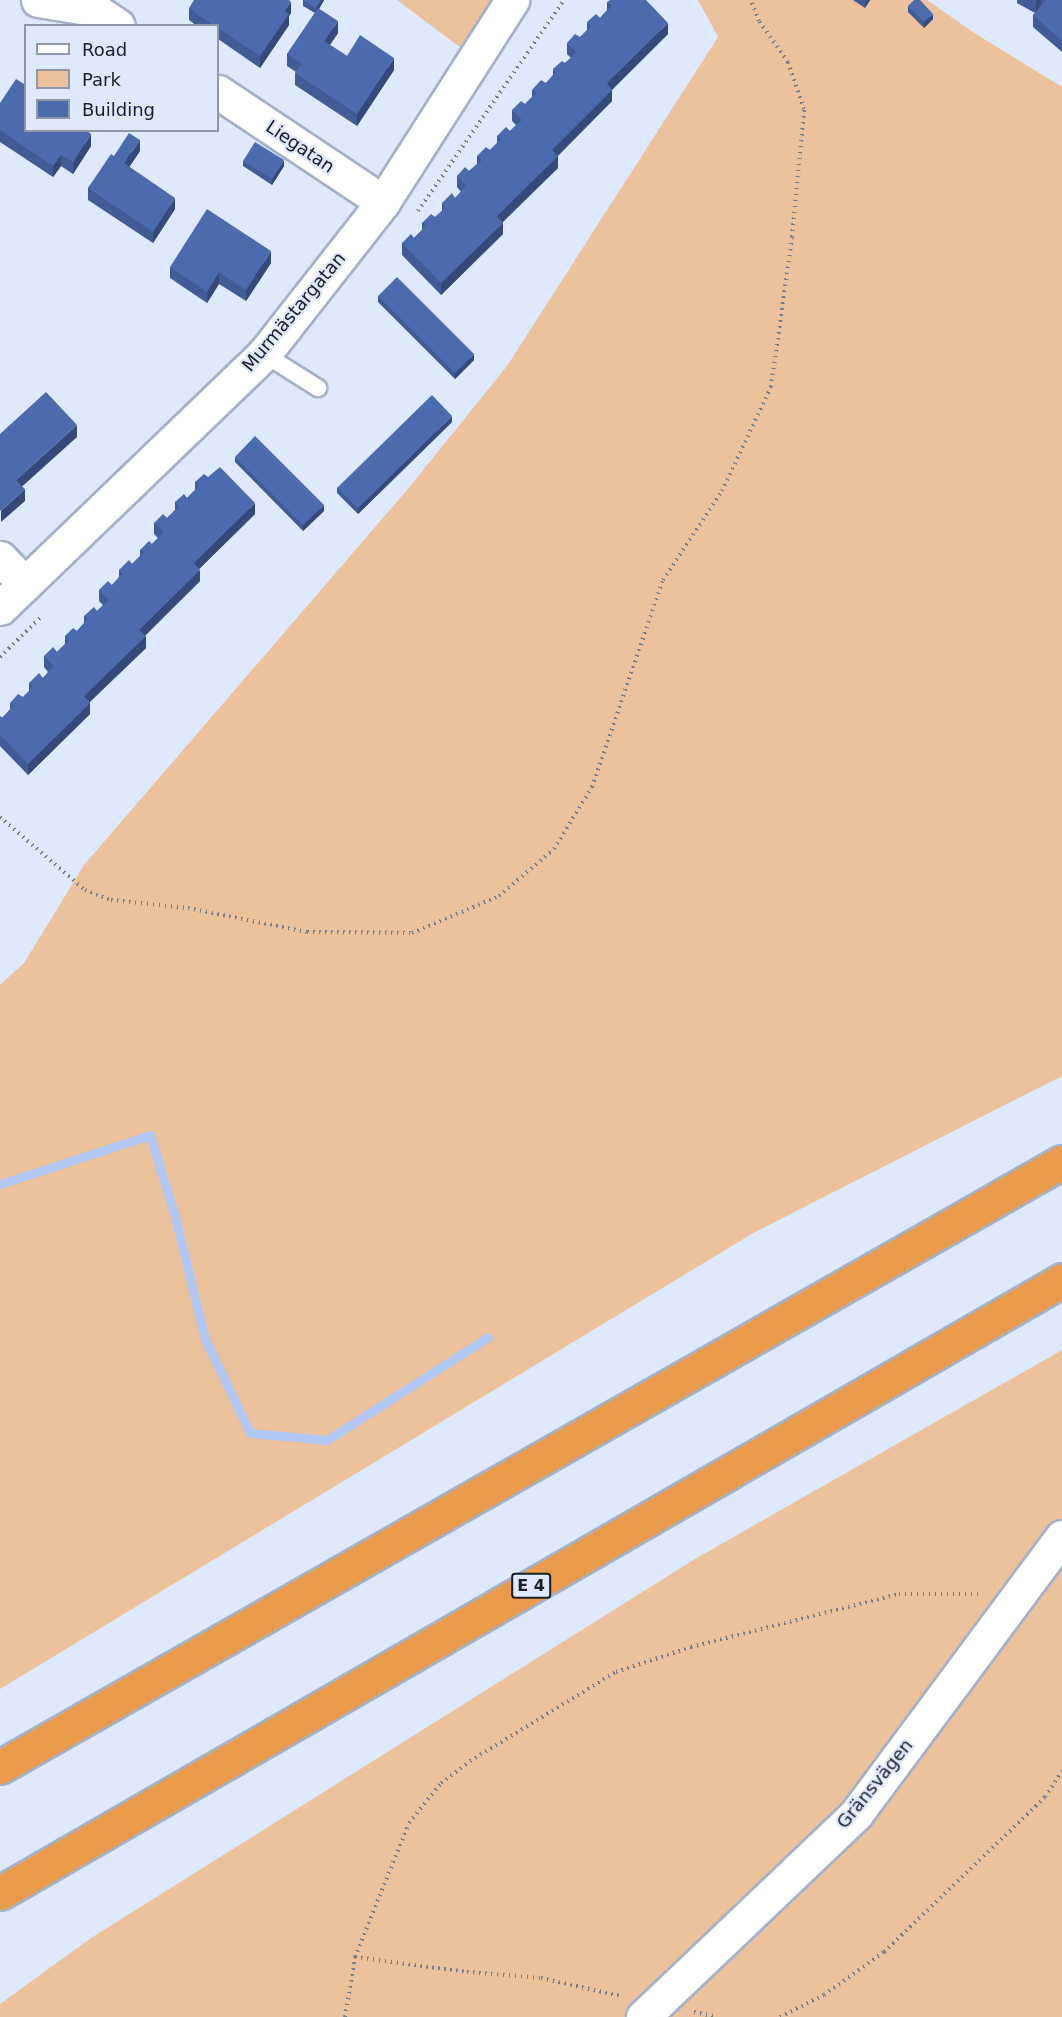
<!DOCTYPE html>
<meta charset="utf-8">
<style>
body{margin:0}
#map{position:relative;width:1062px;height:2017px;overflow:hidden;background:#dfe9fd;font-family:"DejaVu Sans",sans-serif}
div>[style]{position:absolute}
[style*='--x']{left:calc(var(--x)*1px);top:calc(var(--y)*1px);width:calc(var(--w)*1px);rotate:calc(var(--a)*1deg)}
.green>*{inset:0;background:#ebc29c}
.stream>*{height:9px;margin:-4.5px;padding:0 4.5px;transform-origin:4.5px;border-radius:4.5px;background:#b2c7f4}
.path>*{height:4px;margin-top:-2px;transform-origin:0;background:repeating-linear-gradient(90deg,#767d8b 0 1.5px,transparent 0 6px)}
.roads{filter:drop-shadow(2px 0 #a5b1c9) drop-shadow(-2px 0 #a5b1c9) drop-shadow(0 2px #a5b1c9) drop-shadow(0 -2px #a5b1c9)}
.lane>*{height:16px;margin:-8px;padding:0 8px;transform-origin:8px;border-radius:8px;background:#fff}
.street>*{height:33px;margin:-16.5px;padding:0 16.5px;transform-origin:16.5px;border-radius:16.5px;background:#fff}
.highway>*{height:33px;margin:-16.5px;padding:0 16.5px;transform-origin:16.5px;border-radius:16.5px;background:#e99b4b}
.wall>*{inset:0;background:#415b96}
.shaded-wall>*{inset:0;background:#354a7a}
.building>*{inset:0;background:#4c6aae}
span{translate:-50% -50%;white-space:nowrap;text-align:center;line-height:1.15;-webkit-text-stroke:4.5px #dfe9fd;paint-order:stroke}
.shield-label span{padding:2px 4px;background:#dfe9fd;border:2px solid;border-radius:4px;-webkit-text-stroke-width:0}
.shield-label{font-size:16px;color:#1a1e27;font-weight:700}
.street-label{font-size:18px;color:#1a1e27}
.legend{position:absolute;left:24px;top:24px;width:195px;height:108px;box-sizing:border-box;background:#dfe9fd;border:2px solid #9098a7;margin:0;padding:8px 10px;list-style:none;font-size:18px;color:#1a1e27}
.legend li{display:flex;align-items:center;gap:12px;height:30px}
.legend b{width:30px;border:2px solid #9098a7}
</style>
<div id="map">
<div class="green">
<div style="clip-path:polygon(397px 0,497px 0,465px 51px)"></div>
<div style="clip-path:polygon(698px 0,927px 0,976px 34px,1062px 87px,1062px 1076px,755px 1232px,0 1689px,0 985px,24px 963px,84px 865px,407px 490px,507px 366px,718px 37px)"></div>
<div style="clip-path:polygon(1062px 1350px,1062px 2017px,0 2017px,0 2004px,91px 1938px,695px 1559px)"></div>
</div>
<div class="stream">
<div style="--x:0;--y:1184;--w:158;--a:-18.1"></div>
<div style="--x:150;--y:1135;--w:86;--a:73"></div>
<div style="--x:175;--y:1217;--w:126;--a:76.2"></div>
<div style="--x:205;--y:1339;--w:104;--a:64.4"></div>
<div style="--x:250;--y:1433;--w:77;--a:5.2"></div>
<div style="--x:327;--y:1440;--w:191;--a:-32.6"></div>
</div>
<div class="path">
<div style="--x:418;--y:211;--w:257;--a:-55.3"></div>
<div style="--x:0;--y:657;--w:56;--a:-44.3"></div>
<div style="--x:0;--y:817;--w:112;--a:40.7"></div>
<div style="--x:85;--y:890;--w:28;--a:21"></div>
<div style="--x:111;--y:900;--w:77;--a:5.9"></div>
<div style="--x:188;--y:908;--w:121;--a:11.4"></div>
<div style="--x:307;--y:932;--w:105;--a:0.5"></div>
<div style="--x:412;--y:933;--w:95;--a:-23"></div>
<div style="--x:499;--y:896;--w:72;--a:-40.5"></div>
<div style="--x:554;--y:849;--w:73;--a:-58.5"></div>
<div style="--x:592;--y:787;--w:219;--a:-71.1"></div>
<div style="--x:663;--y:580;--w:107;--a:-56.5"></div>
<div style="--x:722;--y:491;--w:115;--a:-64.8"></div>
<div style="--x:771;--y:387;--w:151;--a:-82"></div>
<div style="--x:792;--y:237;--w:129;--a:-84.6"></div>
<div style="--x:804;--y:109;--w:50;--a:-108.8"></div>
<div style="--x:788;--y:62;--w:50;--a:-125.3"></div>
<div style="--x:759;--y:21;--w:22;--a:-111"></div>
<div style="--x:355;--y:1957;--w:144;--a:-68.1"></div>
<div style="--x:409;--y:1823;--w:51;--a:-51.3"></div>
<div style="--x:441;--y:1783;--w:36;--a:-37"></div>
<div style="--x:470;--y:1761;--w:171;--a:-31.4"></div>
<div style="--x:616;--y:1672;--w:79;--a:-18.4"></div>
<div style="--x:691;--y:1647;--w:215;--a:-14.3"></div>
<div style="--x:899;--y:1594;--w:80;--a:0"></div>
<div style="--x:694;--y:2012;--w:24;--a:12"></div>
<div style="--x:345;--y:2017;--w:61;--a:-80.5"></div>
<div style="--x:355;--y:1957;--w:113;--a:7.6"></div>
<div style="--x:467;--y:1972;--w:74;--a:4.6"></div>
<div style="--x:541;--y:1978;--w:81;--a:12.8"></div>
<div style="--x:780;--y:2017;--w:49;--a:-26.6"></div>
<div style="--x:824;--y:1995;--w:74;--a:-35.6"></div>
<div style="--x:884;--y:1952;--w:223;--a:-43.9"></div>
<div style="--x:1045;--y:1797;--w:31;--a:-57"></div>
</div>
<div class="roads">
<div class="lane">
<div style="--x:264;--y:354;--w:64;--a:32.2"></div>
</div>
<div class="street">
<div style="--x:38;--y:0;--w:56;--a:9.3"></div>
<div style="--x:93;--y:9;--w:30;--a:34"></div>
<div style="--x:218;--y:92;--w:198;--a:33.7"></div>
<div style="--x:0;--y:558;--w:36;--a:46"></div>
<div style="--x:0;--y:608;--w:366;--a:-43.9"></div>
<div style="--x:264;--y:354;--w:193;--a:-51.9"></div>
<div style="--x:383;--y:202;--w:240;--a:-57.4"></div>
<div style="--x:643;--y:2017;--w:294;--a:-43.6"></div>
<div style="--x:856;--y:1814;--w:345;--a:-53.4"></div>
</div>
<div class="highway">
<div style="--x:0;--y:1767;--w:1222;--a:-29.67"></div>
<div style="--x:0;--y:1893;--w:1226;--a:-29.99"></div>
</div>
</div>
<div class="wall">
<div style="clip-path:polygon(303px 0,324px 0,319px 9px,338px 33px,330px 45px,347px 56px,394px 70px,357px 126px,295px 85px,295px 73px,296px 72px,287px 66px,287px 54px,315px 13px,303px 6px)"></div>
<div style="clip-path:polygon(853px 0,870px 0,865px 8px)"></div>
<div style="clip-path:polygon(1017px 0,1062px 0,1062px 52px,1033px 27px,1033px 15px,1035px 13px,1017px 3px)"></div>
<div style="clip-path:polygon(607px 2px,668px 34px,612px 89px,612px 101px,558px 156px,558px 168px,503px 222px,503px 234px,441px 295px,402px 255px,402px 243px,414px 238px,422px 230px,422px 223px,435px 217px,442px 211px,442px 203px,455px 198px,461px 192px,457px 187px,457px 176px,469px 171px,477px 164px,477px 156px,490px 150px,497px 143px,497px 136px,510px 131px,516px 125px,512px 121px,512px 110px,525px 104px,532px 97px,532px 90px,546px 83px,553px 75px,553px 69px,565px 63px,571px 58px,567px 54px,567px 43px,580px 37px,587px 30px,587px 22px,600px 18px,607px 10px)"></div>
<div style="clip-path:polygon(908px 6px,933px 19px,924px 28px,908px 12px)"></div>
<div style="clip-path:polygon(189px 8px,291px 13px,289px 16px,289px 25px,260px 68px,218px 39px,218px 26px,197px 26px,189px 20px)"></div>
<div style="clip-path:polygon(0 103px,91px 146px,73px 174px,61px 166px,53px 177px,0 142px)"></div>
<div style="clip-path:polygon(140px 151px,129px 167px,175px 209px,153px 243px,88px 200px,88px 188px,114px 156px)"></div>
<div style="clip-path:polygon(243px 161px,284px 166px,272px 185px,243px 166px)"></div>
<div style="clip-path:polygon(271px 263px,246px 301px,219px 284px,207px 303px,170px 278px,170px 267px)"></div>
<div style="clip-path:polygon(378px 296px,474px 360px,455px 379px,378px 302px)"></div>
<div style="clip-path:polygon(452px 422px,358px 514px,337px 493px,337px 488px)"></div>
<div style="clip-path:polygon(235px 457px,324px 511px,303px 531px,235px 462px)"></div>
<div style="clip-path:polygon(208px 477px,255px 514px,199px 569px,200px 581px,145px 636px,146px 648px,90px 702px,90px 714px,28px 775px,0 746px,0 716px,2px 718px,10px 710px,10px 703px,23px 697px,29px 691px,29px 683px,43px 678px,48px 672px,44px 667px,44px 656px,57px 652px,65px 644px,65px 636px,77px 631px,84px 623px,84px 616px,97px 611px,103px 605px,99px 601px,99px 590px,112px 585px,119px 577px,119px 570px,132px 564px,140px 556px,140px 550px,152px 544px,158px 538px,154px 534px,154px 523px,167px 518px,175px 510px,175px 502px,187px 498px,195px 490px,195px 482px)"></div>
</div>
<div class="shaded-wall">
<div style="clip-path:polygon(321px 0,324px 0,316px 14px,316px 8px)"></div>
<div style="clip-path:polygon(866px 0,870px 0,865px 8px,865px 2px)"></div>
<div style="clip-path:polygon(1036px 0,1041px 0,1041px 3px,1036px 13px)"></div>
<div style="clip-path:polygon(291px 2px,291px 13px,289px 16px,289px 25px,260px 68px,260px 56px,284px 11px)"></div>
<div style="clip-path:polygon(933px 14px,933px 19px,924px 28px,924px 22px)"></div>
<div style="clip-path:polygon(338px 21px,338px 33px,324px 53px,324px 41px)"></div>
<div style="clip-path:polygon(668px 23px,668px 34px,607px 95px,607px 83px)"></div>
<div style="clip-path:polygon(394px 58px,394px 70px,357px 126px,357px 114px)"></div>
<div style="clip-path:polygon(612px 90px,612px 101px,552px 161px,552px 150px)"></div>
<div style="clip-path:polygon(91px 134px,91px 146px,73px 174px,73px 162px)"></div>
<div style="clip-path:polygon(140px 140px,140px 151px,124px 175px,124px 163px)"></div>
<div style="clip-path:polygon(61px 155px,61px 166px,53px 177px,53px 166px)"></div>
<div style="clip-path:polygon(558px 156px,558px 168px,497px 227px,497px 216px)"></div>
<div style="clip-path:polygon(284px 160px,284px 166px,272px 185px,272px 179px)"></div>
<div style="clip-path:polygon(175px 198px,175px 209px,153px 243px,153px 232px)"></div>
<div style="clip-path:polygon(503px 223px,503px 234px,441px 295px,441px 283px)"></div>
<div style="clip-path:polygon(271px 251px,271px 263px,246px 301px,246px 290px)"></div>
<div style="clip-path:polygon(219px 272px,219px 284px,207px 303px,207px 292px)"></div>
<div style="clip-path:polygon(474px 354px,474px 360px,455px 379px,455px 373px)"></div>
<div style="clip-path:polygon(452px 416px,452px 422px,358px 514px,358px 508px)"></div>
<div style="clip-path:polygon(77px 425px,77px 437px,16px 492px,16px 480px)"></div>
<div style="clip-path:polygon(25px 489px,25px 501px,1px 522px,1px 511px)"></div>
<div style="clip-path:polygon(255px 503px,255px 514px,194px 574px,194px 563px)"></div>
<div style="clip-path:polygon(324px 505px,324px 511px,303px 531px,303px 525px)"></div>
<div style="clip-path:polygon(200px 570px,200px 581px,139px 641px,139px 630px)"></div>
<div style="clip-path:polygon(146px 636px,146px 648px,84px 707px,84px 696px)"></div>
<div style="clip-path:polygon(90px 703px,90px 714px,28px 775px,28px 764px)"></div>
</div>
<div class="building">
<div style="clip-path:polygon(194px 0,289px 0,291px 2px,284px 11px,289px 14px,260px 56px,218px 28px,218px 26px,214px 26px,189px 8px)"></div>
<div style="clip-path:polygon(303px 0,321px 0,316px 8px)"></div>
<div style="clip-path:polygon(610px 0,646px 0,668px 23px,607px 83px,612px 90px,552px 150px,558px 156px,497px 216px,503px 223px,441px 283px,402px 243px,411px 234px,414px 238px,426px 226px,422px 223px,431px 214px,435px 217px,446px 207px,442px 203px,452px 193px,455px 198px,466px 186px,457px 176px,465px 167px,469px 171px,482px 160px,477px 156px,486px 147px,490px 150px,501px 139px,497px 136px,506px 127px,510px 131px,522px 120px,512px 110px,521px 101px,525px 104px,536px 93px,532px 90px,541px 80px,546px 83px,556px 72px,553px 69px,562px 61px,565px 63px,577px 52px,567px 43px,575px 34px,580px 37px,591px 27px,587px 22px,596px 14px,600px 18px,612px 6px,607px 2px)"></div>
<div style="clip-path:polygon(914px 0,920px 0,933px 14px,924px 22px,908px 6px)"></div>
<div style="clip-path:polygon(1047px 0,1062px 0,1062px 41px,1033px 15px)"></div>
<div style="clip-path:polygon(318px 8px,338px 21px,324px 41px,347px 56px,360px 35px,394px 58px,357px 114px,295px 73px,302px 64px,287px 54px)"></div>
<div style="clip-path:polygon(16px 79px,26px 85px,26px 130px,86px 130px,91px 134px,73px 162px,61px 155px,53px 166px,0 130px,0 103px)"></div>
<div style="clip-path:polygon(129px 133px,140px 140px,124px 163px,175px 198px,153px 232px,88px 188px,111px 154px,114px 156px)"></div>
<div style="clip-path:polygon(255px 142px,284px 160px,272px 179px,243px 161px)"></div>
<div style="clip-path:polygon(207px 209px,271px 251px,246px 290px,219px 272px,207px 292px,170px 267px)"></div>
<div style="clip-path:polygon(397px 277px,474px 354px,455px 373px,378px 296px)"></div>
<div style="clip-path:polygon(46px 392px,77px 425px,16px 480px,25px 489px,1px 511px,0 510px,0 434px)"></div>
<div style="clip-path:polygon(432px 395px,452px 416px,358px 508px,337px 488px)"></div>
<div style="clip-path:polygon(255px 436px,324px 505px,303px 525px,235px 457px)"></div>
<div style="clip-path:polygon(220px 467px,255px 503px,194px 563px,200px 570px,139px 630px,146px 636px,84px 696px,90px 703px,28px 764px,0 735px,0 716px,2px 718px,13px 706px,10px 703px,18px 694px,23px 697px,33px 687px,29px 683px,39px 673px,43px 678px,54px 666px,44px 656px,53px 647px,57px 652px,69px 640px,65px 636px,73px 628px,77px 631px,88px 619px,84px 616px,94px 607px,97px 611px,109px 600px,99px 590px,108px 581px,112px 585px,123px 574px,119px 570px,129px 560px,132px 564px,144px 552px,140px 550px,149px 541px,152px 544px,164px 532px,154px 523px,163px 514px,167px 518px,179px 507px,175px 502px,184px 494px,187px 498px,199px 486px,195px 482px,204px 474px,208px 477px)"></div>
</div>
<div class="shield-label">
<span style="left:531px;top:1586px">E 4</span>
</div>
<div class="street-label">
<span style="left:300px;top:147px;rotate:34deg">Liegatan</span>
<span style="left:294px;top:312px;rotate:-50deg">Murmästargatan</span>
<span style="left:875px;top:1784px;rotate:-51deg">Gränsvägen</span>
</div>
<ul class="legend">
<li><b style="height:8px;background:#fff"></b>Road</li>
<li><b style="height:16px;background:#ebc29c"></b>Park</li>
<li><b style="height:16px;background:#4c6aae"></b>Building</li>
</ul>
</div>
